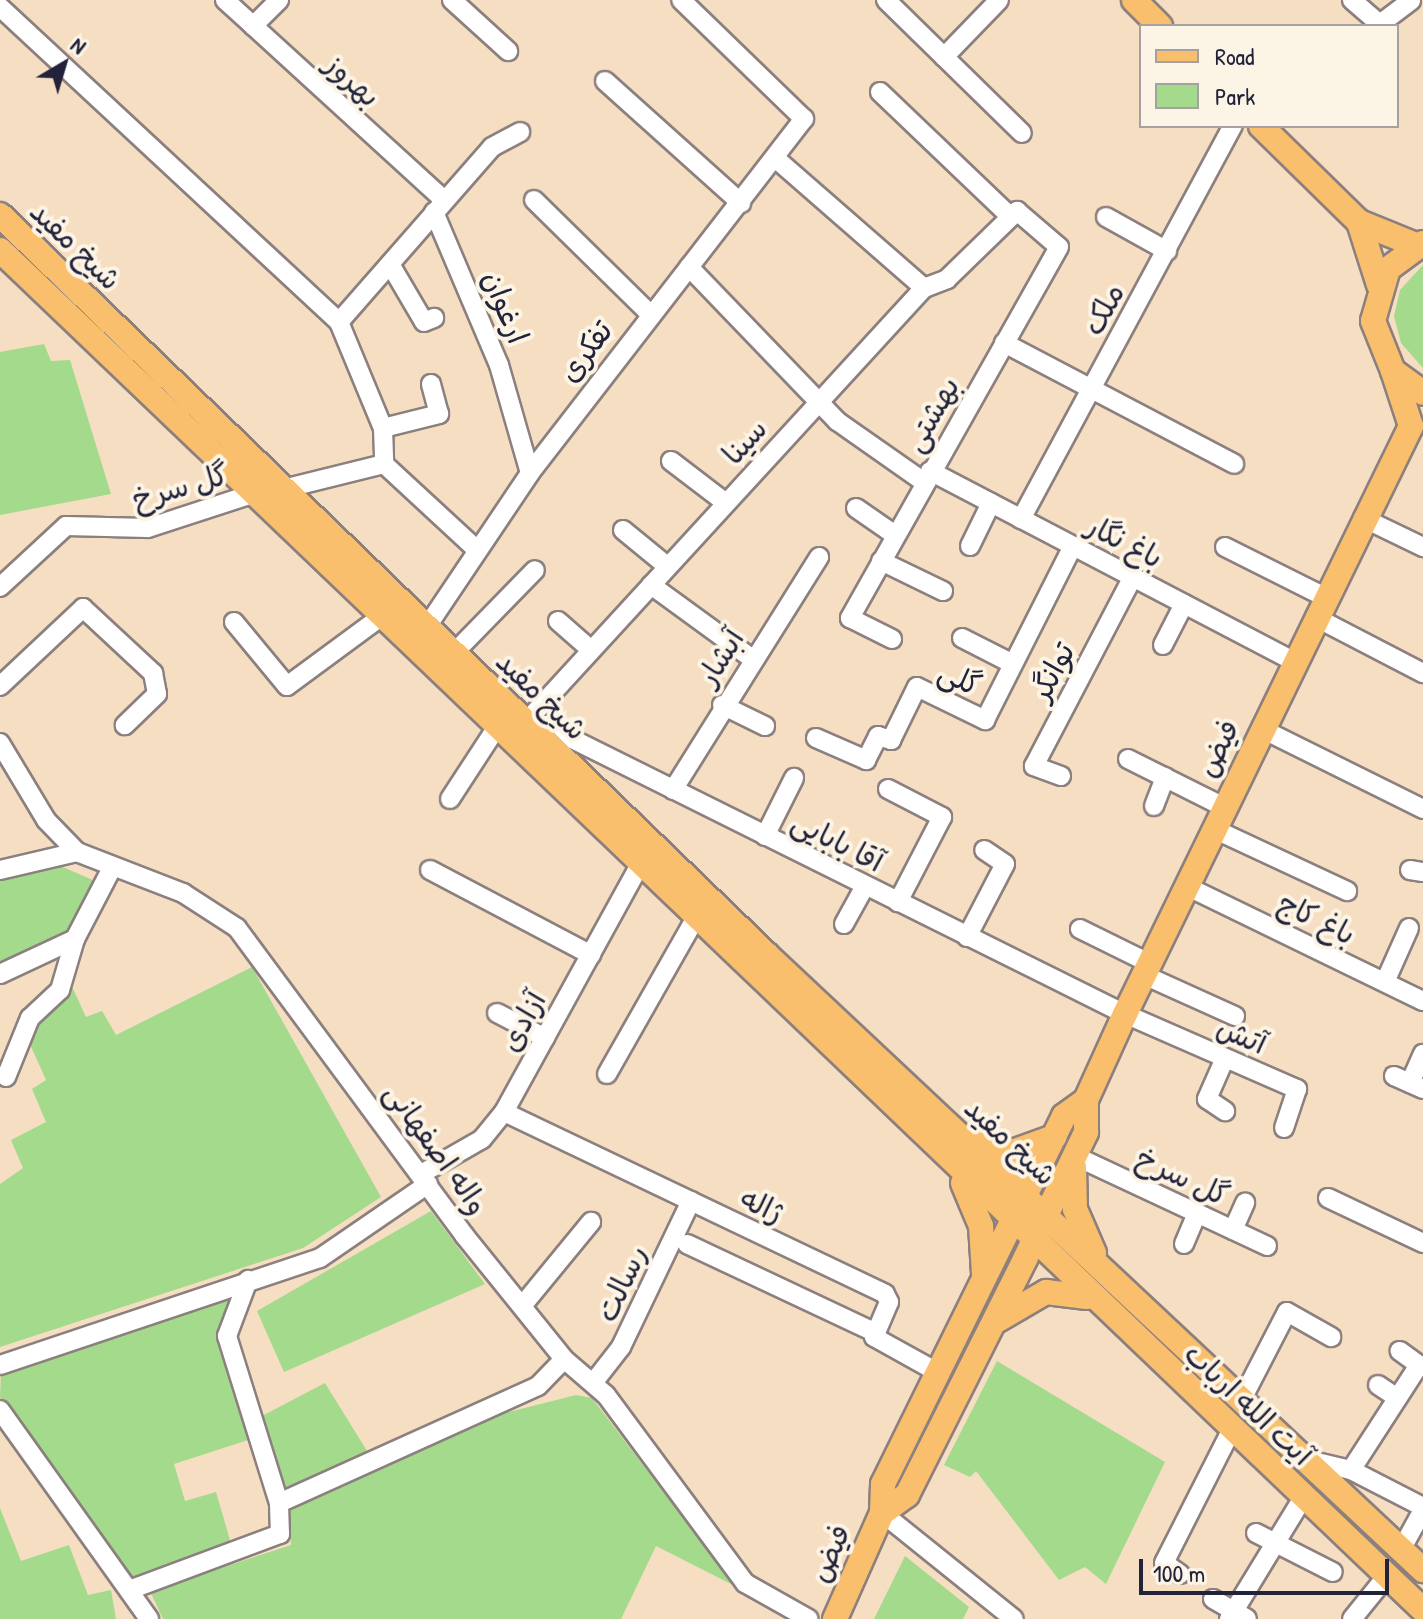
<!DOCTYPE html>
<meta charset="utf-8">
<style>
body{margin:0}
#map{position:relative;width:1423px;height:1619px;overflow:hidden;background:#f6dec3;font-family:"Patrick Hand","Playpen Sans Arabic",sans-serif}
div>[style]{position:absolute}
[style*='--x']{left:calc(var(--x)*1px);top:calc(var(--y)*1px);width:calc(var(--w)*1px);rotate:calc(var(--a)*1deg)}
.green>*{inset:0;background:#a3da8c}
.roads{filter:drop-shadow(2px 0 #8c807f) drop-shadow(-2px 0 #8c807f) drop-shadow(0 2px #8c807f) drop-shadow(0 -2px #8c807f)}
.minor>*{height:18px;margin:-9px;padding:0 9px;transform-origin:9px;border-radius:9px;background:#fff}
.major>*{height:24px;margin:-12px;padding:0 12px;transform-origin:12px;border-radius:12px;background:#f9bf6d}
span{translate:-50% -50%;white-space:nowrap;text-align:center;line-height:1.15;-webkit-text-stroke:8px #fcf5e5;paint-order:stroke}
.street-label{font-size:30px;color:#22223b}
.legend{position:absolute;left:1139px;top:24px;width:260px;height:104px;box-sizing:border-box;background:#fcf5e5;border:2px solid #a5a1a1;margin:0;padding:10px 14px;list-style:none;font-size:24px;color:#22223b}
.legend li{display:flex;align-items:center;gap:16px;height:40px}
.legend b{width:40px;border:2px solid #a5a1a1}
.north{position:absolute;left:24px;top:24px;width:80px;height:80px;-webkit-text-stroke:6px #fcf5e5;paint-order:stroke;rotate:38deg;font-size:22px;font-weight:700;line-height:32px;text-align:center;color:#22223b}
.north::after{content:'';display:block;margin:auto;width:28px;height:36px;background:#22223b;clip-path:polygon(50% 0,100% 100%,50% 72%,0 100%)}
.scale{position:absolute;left:1139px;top:1559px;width:250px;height:36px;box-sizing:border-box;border:4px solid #22223b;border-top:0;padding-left:10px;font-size:24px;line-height:28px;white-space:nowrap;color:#22223b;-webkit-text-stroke:6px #fcf5e5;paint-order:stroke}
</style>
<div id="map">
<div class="green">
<div style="clip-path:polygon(1423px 265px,1423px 368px,1401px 343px,1394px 316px,1400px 290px)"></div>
<div style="clip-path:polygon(44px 344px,51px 361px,70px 360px,111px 494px,0 515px,0 352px)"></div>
<div style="clip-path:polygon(56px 864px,95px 881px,64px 936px,0 961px,0 880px)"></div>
<div style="clip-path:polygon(252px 967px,381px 1197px,303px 1248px,0 1347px,0 1184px,23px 1168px,11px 1140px,46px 1122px,32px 1089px,46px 1080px,29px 1042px,36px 1022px,59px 1005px,69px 980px,86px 1017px,102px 1011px,116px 1035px)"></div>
<div style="clip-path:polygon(431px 1211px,485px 1284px,284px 1372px,257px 1311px)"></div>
<div style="clip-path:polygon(235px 1293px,216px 1339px,248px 1440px,174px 1464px,185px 1501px,216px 1492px,232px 1547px,134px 1579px,0 1397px,1px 1373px)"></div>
<div style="clip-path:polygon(997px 1361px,1165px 1462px,1106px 1584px,1085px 1567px,1059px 1580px,976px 1471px,970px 1477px,944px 1465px)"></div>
<div style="clip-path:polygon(325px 1383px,367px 1451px,285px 1490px,262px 1416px)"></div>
<div style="clip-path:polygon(576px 1395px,592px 1398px,735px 1586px,656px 1546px,621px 1619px,163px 1619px,150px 1591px,291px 1545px,288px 1507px,485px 1418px)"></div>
<div style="clip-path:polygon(0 1508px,21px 1561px,69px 1545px,88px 1595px,111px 1590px,116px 1619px,0 1619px)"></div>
<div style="clip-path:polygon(905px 1556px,969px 1607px,963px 1619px,874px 1619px)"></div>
</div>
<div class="roads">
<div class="minor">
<div style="--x:225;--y:0;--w:297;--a:42.4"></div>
<div style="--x:452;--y:0;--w:76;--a:42.3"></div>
<div style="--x:886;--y:0;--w:190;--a:44.4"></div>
<div style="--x:1352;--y:0;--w:37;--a:41"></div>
<div style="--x:1380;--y:24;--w:39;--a:-37"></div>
<div style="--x:0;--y:7;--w:463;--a:42.9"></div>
<div style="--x:339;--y:322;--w:115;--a:67.5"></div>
<div style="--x:383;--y:428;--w:36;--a:88"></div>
<div style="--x:384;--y:464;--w:125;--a:42.7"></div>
<div style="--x:253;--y:26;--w:37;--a:-45"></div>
<div style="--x:944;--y:57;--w:79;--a:-46"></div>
<div style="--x:605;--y:81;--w:183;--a:41.9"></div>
<div style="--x:880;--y:92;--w:181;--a:43.7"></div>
<div style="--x:775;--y:158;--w:198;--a:41.1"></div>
<div style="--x:534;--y:200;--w:161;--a:44.5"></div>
<div style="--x:434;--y:212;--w:166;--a:67"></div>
<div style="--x:499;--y:365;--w:112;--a:74"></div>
<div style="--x:1106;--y:217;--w:70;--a:29.1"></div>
<div style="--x:390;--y:264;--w:67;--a:59.6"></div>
<div style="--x:424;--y:322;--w:11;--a:-22"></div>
<div style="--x:689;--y:267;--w:214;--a:46.1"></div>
<div style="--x:837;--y:421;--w:106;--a:35"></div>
<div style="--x:339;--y:322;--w:232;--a:-48.8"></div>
<div style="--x:492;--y:147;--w:32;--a:-28"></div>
<div style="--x:1004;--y:343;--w:260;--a:27.7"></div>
<div style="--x:383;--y:428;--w:58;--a:-14"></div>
<div style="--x:439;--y:414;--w:31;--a:-105"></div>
<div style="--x:671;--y:461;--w:69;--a:37.4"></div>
<div style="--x:930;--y:471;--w:411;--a:27.6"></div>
<div style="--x:283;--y:489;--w:104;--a:-13.9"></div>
<div style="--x:856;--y:508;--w:47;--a:34.7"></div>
<div style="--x:1363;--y:518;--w:67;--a:25.8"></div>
<div style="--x:1021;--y:519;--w:447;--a:-61.7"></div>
<div style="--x:623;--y:530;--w:58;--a:39.4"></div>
<div style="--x:970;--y:546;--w:48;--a:-64"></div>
<div style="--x:1225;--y:547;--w:112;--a:26.6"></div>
<div style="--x:881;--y:561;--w:69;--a:25.8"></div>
<div style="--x:651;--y:585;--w:124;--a:36.1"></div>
<div style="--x:0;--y:587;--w:90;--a:-42.7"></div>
<div style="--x:66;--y:526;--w:82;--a:1.4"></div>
<div style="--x:148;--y:528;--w:113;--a:-18.1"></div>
<div style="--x:1315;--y:617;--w:122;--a:27.4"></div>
<div style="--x:558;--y:621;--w:44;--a:41.3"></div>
<div style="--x:234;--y:622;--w:83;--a:50.4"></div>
<div style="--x:287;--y:686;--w:118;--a:-36.4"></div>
<div style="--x:426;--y:628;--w:187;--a:-56.1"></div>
<div style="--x:530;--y:473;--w:448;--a:-52.3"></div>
<div style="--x:804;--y:119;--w:171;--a:-135.9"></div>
<div style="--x:962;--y:638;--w:57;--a:27"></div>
<div style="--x:1163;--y:645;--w:46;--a:-62.9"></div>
<div style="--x:453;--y:654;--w:117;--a:-45.7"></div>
<div style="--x:0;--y:686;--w:114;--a:-43.2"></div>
<div style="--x:83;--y:608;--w:96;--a:42.9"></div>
<div style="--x:153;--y:673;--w:21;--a:79"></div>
<div style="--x:157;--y:694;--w:45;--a:135.9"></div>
<div style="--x:722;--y:705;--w:48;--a:26"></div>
<div style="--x:524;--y:724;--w:592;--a:-47.47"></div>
<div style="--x:924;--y:288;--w:25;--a:-21"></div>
<div style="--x:947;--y:279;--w:98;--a:-44.2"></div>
<div style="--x:1017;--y:211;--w:55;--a:40.6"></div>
<div style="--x:1059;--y:247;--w:426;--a:119.4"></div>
<div style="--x:850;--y:618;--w:47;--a:26.6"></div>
<div style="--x:524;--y:724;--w:20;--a:3"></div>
<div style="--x:544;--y:725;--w:649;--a:26.45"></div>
<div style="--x:1125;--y:1014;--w:188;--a:23.6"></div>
<div style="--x:1297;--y:1089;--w:41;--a:108.4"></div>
<div style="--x:1262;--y:729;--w:180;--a:26.4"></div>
<div style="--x:816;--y:738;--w:55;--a:23.7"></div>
<div style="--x:866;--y:760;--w:27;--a:-63"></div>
<div style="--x:878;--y:736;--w:14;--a:17"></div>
<div style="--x:891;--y:740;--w:59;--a:-63.9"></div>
<div style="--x:917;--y:687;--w:76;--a:25.9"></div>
<div style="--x:985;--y:720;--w:195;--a:-63.2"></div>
<div style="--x:0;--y:743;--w:90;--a:59.1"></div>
<div style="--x:46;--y:820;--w:45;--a:45.9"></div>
<div style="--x:77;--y:852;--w:114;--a:21.1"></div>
<div style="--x:183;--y:893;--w:64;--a:32.9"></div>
<div style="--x:237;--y:928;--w:382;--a:53.5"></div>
<div style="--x:464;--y:1235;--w:159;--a:51.1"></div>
<div style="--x:564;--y:1359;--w:55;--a:40.6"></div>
<div style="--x:606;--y:1395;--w:234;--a:53.5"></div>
<div style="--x:745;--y:1583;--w:73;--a:29.4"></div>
<div style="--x:1128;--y:759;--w:107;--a:26.6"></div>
<div style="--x:1061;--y:776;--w:29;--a:-160"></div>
<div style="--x:1034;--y:766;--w:213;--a:-62.4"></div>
<div style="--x:888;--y:789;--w:61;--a:27.4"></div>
<div style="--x:942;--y:817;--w:96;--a:117.4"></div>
<div style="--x:673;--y:790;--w:275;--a:-57.9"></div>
<div style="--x:450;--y:799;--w:86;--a:-56.9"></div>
<div style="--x:1154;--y:806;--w:31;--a:-69"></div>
<div style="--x:1214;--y:829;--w:147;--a:25"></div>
<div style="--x:765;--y:836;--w:65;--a:-63.4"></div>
<div style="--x:0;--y:870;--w:79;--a:-13.2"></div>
<div style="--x:430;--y:870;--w:182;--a:27.8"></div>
<div style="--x:1410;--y:870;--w:13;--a:9"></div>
<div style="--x:1186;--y:886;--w:263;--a:25.9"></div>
<div style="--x:844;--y:924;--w:43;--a:-61.1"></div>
<div style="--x:1080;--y:929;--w:77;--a:26.2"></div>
<div style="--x:967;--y:937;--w:82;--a:-62.5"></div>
<div style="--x:1005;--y:864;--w:25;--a:-146"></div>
<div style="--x:0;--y:974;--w:83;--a:-25"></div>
<div style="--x:1144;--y:975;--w:100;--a:24.3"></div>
<div style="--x:1385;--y:982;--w:59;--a:-66"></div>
<div style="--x:497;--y:1013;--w:54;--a:27.5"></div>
<div style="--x:1225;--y:1058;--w:45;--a:113.7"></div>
<div style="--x:1207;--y:1099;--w:22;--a:34"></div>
<div style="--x:607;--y:1074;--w:178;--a:-60.4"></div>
<div style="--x:1394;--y:1076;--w:32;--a:24"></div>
<div style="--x:6;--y:1077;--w:64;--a:-67.9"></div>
<div style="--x:30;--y:1018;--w:41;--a:-43"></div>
<div style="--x:60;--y:990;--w:53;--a:-73.6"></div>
<div style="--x:75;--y:939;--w:82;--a:-62.5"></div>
<div style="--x:1410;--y:1083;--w:32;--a:-66"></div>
<div style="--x:504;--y:1112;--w:422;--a:25.5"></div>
<div style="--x:885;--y:1294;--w:9;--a:63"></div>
<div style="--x:889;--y:1302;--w:38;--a:113"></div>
<div style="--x:874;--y:1337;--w:74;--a:29"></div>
<div style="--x:1075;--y:1156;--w:212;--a:25.1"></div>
<div style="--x:421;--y:1174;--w:70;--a:-29.8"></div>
<div style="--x:482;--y:1139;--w:35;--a:-51"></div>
<div style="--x:504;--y:1112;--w:282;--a:-61.2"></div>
<div style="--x:1328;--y:1198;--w:105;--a:25.3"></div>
<div style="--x:1233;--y:1230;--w:30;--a:-66"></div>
<div style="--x:687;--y:1244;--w:207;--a:25.2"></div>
<div style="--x:1184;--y:1244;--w:33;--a:-67"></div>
<div style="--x:522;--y:1306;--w:109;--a:-50.6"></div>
<div style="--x:0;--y:1365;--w:337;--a:-18.5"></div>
<div style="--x:320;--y:1258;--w:131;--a:-34.4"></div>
<div style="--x:593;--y:1383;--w:46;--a:-52.1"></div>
<div style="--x:621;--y:1347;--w:162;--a:-64.4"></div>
<div style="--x:1378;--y:1385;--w:23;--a:34"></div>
<div style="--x:1241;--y:1401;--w:100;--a:-62.7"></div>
<div style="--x:1287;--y:1312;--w:51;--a:29.6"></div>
<div style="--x:0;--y:1410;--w:257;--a:54.5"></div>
<div style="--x:1304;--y:1459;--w:48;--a:13.2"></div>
<div style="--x:1351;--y:1470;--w:81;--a:27.2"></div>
<div style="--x:1351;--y:1470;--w:125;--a:-57.1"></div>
<div style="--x:1419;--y:1365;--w:24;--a:-144"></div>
<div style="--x:279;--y:1503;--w:284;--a:-24.3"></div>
<div style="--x:538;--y:1386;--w:37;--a:-46"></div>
<div style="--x:882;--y:1513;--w:169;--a:38.8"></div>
<div style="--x:1256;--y:1533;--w:86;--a:26.9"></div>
<div style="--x:1401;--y:1550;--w:46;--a:-61.2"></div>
<div style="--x:1180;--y:1574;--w:19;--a:-145"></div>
<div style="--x:1164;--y:1563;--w:148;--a:-63.1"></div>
<div style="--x:132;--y:1589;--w:158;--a:-20.4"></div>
<div style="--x:280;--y:1534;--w:31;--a:-92"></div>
<div style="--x:279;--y:1503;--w:175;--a:-107.3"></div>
<div style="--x:227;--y:1336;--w:60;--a:-69.4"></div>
<div style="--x:1213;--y:1599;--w:39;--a:30"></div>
<div style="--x:1229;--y:1619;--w:142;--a:-58.6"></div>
<div style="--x:1352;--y:1619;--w:54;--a:-51"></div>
</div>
<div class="major">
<div style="--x:1134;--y:0;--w:37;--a:45"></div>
<div style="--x:1261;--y:126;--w:137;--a:44.4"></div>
<div style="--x:1359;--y:222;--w:66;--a:72.4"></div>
<div style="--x:0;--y:215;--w:1064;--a:43.97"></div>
<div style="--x:766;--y:954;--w:901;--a:43.16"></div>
<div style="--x:1359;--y:222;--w:61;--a:22"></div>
<div style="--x:1423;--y:243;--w:44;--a:143.4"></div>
<div style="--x:1388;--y:269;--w:54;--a:106.1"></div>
<div style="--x:1373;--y:321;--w:54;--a:68.2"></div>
<div style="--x:1393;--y:371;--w:37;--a:36"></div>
<div style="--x:0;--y:250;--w:1968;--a:43.7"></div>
<div style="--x:1393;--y:371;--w:58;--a:71.9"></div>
<div style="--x:970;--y:1140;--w:44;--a:15.9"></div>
<div style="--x:1012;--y:1152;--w:45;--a:-19.7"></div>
<div style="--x:1074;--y:1167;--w:42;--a:88.6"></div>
<div style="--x:1075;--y:1209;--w:48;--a:66.6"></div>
<div style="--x:963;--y:1183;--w:47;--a:67.3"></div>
<div style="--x:981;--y:1226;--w:48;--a:86.4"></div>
<div style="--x:998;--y:1320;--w:56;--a:-30.3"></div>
<div style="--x:1046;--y:1292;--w:41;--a:7"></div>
<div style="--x:882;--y:1513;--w:31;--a:-36"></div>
<div style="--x:907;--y:1495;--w:264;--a:-63.4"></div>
<div style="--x:1025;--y:1259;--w:141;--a:-64.3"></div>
<div style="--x:1086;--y:1132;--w:32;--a:-90"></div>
<div style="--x:1086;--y:1100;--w:94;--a:-65.6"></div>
<div style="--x:1125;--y:1014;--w:654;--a:-64.06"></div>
<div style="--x:835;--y:1619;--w:116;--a:-66.1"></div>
<div style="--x:882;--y:1513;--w:29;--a:-88"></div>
<div style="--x:883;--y:1484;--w:410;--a:-63.8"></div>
<div style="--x:1064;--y:1116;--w:27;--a:-36"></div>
</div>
</div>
<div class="street-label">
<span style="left:353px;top:80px;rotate:42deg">بهروز</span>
<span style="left:76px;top:245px;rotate:44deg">شیخ مفید</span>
<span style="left:506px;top:307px;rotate:68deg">ارغوان</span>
<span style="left:1103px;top:309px;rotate:-61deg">ملک</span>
<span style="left:585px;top:351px;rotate:-53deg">تفکری</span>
<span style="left:931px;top:414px;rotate:-60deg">بهشتی</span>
<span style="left:744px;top:441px;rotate:-48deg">سینا</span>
<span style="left:180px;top:486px;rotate:-16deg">گل سرخ</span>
<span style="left:1125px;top:541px;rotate:27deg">باغ نگار</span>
<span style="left:720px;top:657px;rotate:-58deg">آبشار</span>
<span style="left:1052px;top:671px;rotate:-62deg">توانگر</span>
<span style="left:960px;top:678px;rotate:24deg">گلی</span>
<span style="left:542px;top:695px;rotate:44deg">شیخ مفید</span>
<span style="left:1217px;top:748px;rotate:-64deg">فیض</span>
<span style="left:838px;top:841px;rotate:27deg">آقا بابایی</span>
<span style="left:1317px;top:918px;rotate:26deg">باغ کاج</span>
<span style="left:522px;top:1021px;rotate:-61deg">آزادی</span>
<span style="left:1242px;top:1035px;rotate:23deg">آتش</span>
<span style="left:1011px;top:1141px;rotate:43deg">شیخ مفید</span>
<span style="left:437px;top:1148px;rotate:54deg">واله اصفهانی</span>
<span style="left:1183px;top:1176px;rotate:25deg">گل سرخ</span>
<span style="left:762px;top:1205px;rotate:25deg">ژاله</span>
<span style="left:621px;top:1283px;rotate:-65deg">رسالت</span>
<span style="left:1249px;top:1404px;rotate:43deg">آیت الله ارباب</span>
<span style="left:829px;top:1553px;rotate:-66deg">فیض</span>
</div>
<ul class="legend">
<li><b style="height:10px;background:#f9bf6d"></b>Road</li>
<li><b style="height:22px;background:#a3da8c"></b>Park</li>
</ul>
<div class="north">N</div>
<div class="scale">100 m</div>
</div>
